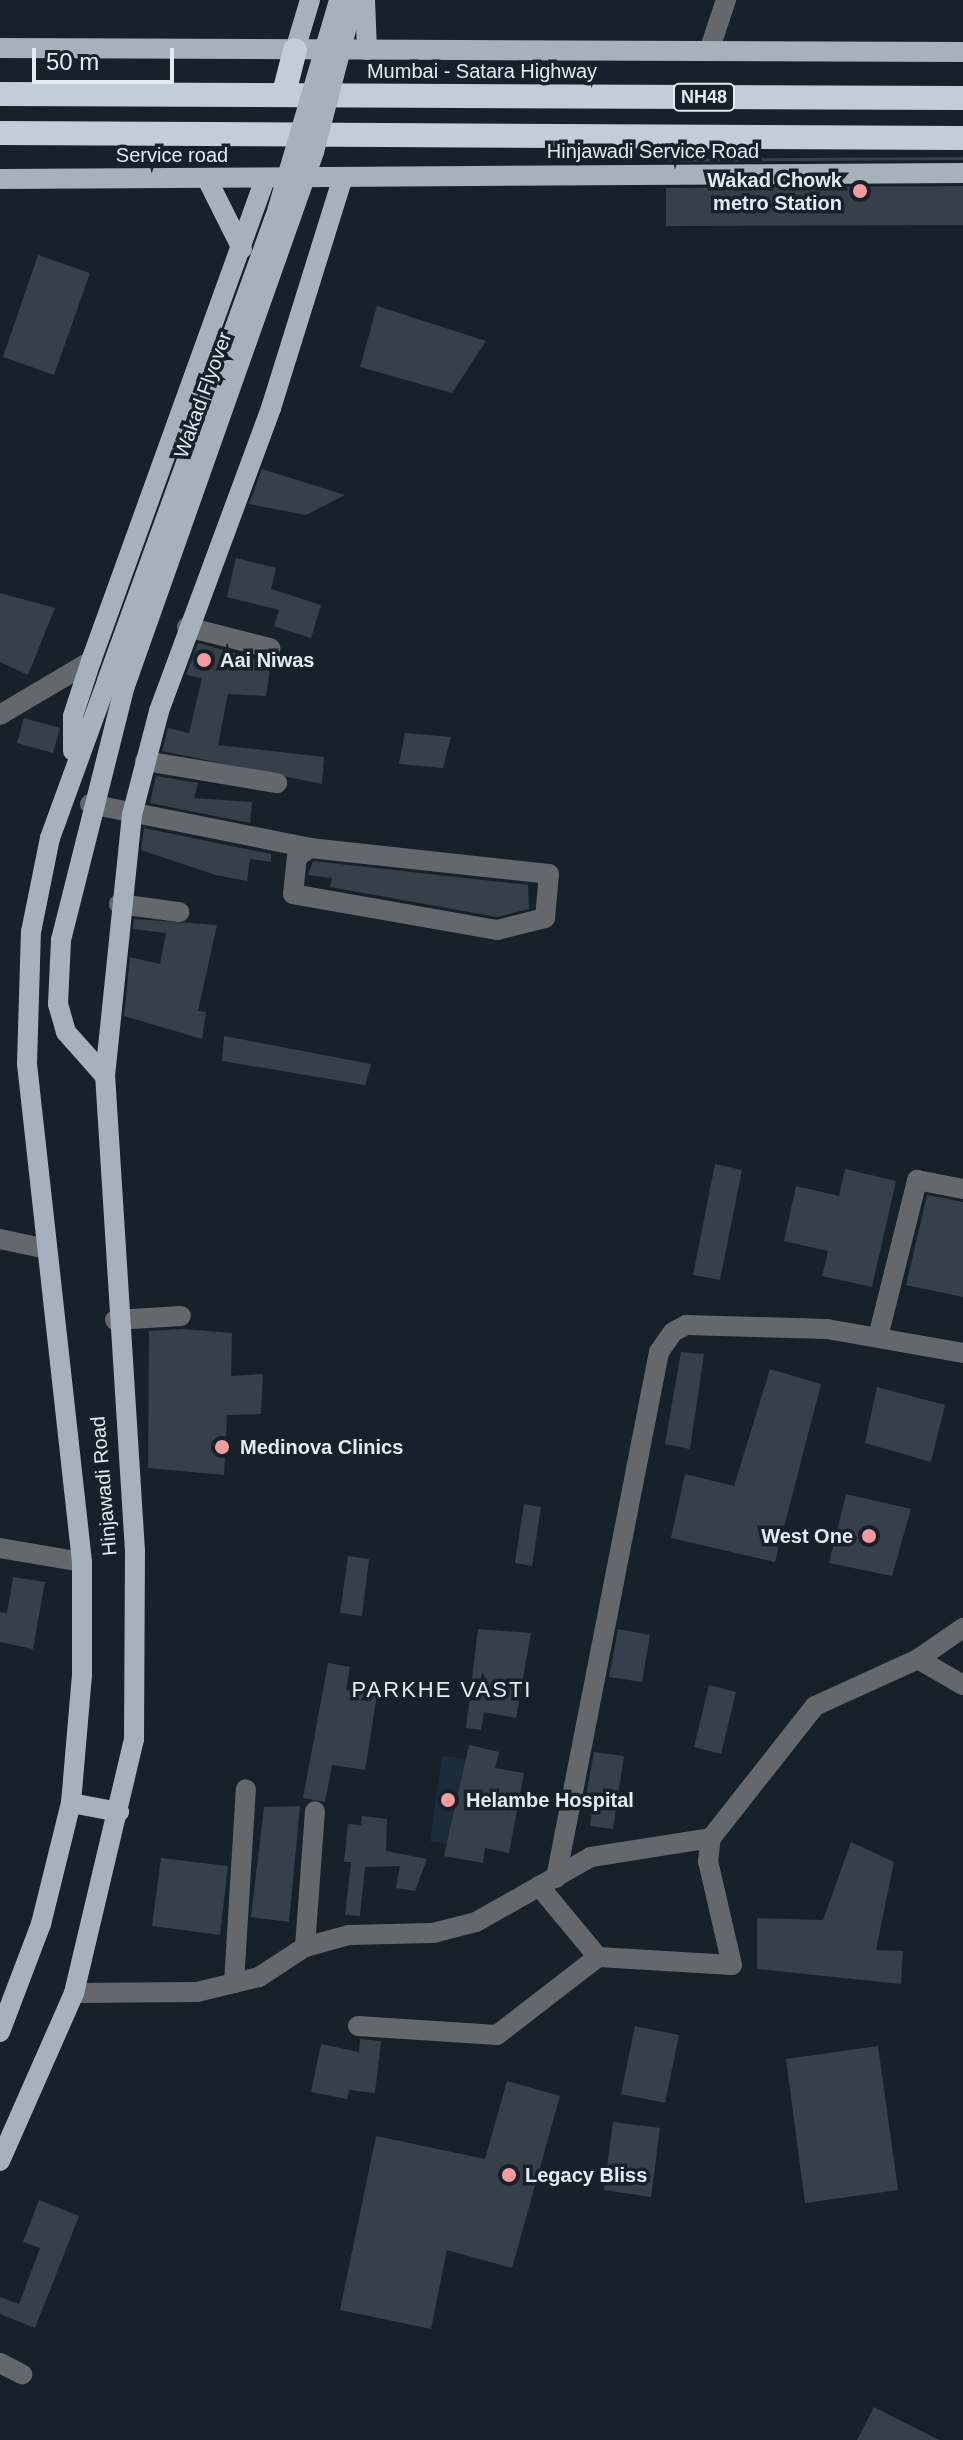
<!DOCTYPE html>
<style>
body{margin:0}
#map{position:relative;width:963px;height:2440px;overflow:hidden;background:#17212a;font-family:Arial,sans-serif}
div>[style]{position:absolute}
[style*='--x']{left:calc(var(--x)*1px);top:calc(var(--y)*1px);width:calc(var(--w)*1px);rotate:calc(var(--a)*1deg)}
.built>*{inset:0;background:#1d2c3a}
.building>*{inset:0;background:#35404a}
.street>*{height:20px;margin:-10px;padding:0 10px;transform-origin:10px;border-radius:10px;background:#63686d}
.primary>*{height:20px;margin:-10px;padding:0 10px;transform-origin:10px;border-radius:10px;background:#a6b1bb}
.highway>*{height:24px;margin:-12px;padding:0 12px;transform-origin:12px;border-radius:12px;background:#c1ceda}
.primary-bridge>*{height:20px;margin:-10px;padding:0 10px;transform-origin:10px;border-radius:10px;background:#a6b1bb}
.dots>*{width:22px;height:22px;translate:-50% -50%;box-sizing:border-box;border:4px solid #17212a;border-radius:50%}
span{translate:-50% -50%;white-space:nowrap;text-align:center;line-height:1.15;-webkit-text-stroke:7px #17212a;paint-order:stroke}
.shield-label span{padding:2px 6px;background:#17212a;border:2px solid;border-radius:6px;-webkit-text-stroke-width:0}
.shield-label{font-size:18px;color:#e3eaf0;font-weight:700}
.street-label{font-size:20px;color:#e3eaf0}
.poi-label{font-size:20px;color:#e3eaf0;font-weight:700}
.right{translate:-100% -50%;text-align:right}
.left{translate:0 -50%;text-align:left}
.neighbourhood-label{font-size:22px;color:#e3eaf0;letter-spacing:2px}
.scale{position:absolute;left:32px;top:48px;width:142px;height:36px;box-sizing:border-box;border:4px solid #e3eaf0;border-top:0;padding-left:10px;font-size:24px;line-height:28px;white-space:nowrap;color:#e3eaf0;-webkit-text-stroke:6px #17212a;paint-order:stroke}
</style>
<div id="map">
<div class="built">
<div style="clip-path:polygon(442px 1756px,466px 1759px,454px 1845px,430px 1841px)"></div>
</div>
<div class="building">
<div style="clip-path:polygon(963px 157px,963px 160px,666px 162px,666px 159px)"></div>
<div style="clip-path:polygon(963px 186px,963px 225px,666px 226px,666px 188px)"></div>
<div style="clip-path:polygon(38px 255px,90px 273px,54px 375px,3px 357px)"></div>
<div style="clip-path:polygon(377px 306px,486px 341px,452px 393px,360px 367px)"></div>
<div style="clip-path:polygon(262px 469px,345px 495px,306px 515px,249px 504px)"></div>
<div style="clip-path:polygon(236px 558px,276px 568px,271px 589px,321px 605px,311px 638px,274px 626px,279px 610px,227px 597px)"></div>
<div style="clip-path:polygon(0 593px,55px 608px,28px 675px,0 662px)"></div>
<div style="clip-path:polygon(198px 643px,271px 663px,266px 696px,228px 694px,218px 745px,324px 757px,322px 784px,162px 751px,168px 728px,189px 733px,202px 678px,186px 675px)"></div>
<div style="clip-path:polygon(24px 718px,60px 728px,53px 753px,17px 743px)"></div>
<div style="clip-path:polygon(405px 733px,451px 737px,443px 768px,399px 764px)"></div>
<div style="clip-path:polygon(156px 776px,198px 783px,194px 798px,252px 802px,250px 823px,150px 803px)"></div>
<div style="clip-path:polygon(144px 828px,271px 854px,271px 862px,250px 859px,247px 881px,216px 875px,141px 850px)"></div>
<div style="clip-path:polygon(313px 861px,528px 885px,529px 909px,497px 917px,330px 887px,332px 878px,308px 875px)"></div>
<div style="clip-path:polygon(134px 919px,217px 925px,198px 1011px,206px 1012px,202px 1039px,124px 1016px,130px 957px,160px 964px,166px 933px,133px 929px)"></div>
<div style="clip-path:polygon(224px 1036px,371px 1064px,365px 1085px,222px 1061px)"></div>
<div style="clip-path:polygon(715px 1164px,742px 1170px,720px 1280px,693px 1275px)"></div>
<div style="clip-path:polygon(845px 1169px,896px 1181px,872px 1287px,822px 1276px,828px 1251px,784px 1241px,796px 1186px,839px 1196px)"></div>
<div style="clip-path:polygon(927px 1195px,963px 1202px,963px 1297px,906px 1285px)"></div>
<div style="clip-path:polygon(183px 1329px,232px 1333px,231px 1376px,263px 1374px,261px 1414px,227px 1415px,224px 1475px,148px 1468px,149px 1331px)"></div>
<div style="clip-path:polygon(681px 1352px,704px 1354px,690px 1449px,665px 1444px)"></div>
<div style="clip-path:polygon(770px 1369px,821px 1384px,775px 1562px,671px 1538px,685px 1474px,734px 1486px)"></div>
<div style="clip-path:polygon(877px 1387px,945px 1405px,931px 1462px,865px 1443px)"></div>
<div style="clip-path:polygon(846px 1494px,911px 1509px,892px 1576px,829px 1563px)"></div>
<div style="clip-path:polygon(524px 1504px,541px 1507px,532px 1566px,515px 1563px)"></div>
<div style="clip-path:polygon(348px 1556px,369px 1559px,362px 1616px,340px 1613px)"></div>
<div style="clip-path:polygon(13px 1577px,45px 1582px,33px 1649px,0 1642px,0 1612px,7px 1613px)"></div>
<div style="clip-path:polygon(478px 1629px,531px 1633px,516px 1718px,484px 1712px,481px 1730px,466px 1728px)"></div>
<div style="clip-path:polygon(618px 1629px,650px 1635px,642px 1682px,609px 1677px)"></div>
<div style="clip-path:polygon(328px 1663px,350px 1667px,346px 1690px,377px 1695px,365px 1770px,332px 1765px,325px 1802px,303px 1798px)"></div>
<div style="clip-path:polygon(709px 1685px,736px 1692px,721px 1754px,694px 1747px)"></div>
<div style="clip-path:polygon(469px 1745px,499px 1752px,495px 1768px,524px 1773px,509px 1853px,485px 1848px,483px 1863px,444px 1856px)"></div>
<div style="clip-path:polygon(594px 1752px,624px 1756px,613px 1829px,590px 1826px,593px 1802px,585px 1801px)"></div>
<div style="clip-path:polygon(300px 1806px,289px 1922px,251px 1917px,264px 1807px)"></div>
<div style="clip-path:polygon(362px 1816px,387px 1819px,386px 1851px,427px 1859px,415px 1891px,396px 1888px,400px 1866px,365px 1867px,360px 1916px,345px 1915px,351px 1862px,344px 1862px,348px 1824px,361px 1825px)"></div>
<div style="clip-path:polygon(851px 1842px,894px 1862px,876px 1950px,903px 1951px,901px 1984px,757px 1969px,757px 1918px,823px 1920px)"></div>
<div style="clip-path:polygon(161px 1858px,228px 1866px,220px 1935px,152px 1926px)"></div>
<div style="clip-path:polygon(635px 2026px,679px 2035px,665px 2103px,621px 2094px)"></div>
<div style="clip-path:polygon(360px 2039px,381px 2041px,375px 2093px,349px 2090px,347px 2099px,311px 2092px,321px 2044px,359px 2052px)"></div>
<div style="clip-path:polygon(878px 2046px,898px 2190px,805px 2203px,786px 2059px)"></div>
<div style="clip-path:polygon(507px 2081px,560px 2096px,512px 2268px,447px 2250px,431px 2329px,340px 2310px,376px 2136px,485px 2159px)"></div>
<div style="clip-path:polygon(613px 2122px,660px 2128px,651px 2197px,604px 2190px)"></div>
<div style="clip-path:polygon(39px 2200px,79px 2216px,35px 2328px,0 2314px,0 2297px,19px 2304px,40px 2248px,23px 2242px)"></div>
<div style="clip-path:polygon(874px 2407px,939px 2440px,857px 2440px)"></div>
</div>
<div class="street">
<div style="--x:709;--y:51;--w:54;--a:-71.6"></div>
<div style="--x:187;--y:627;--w:86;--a:14.2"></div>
<div style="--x:0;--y:715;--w:106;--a:-30.7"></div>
<div style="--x:145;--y:761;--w:134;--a:9.5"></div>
<div style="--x:90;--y:804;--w:224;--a:11.3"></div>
<div style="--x:310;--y:848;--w:240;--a:6.2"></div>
<div style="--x:549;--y:874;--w:44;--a:95.2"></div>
<div style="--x:545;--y:918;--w:49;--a:166"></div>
<div style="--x:497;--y:930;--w:207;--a:-170"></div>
<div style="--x:293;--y:894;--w:37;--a:-84"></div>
<div style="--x:297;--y:857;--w:16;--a:-35"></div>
<div style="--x:119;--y:904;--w:61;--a:7.6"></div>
<div style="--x:0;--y:1239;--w:48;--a:12"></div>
<div style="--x:115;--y:1320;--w:66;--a:-3.5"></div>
<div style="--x:878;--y:1337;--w:162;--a:-76"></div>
<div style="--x:917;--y:1180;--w:47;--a:11.1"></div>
<div style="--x:0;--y:1548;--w:83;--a:9.7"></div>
<div style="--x:918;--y:1659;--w:52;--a:30"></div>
<div style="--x:556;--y:1878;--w:536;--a:-78.92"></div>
<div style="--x:659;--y:1352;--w:24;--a:-55"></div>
<div style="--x:673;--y:1332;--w:15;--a:-28"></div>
<div style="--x:686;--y:1325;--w:141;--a:1.6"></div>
<div style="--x:827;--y:1329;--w:138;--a:10"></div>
<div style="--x:539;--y:1886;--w:92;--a:50.3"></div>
<div style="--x:305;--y:1947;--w:136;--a:-85.8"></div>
<div style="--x:234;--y:1983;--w:194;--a:-86.5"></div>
<div style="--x:74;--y:1993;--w:123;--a:-0.5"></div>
<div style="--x:197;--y:1992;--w:64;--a:-13.6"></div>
<div style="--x:259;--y:1977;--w:55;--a:-33.1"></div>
<div style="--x:305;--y:1947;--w:46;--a:-15.3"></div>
<div style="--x:349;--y:1935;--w:84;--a:-1.4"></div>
<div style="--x:433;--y:1933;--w:44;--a:-14.3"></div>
<div style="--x:476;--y:1922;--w:132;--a:-29.5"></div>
<div style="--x:591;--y:1857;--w:121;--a:-9"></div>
<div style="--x:711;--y:1838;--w:168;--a:-51.8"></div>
<div style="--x:815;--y:1706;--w:113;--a:-24.5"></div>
<div style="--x:918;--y:1659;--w:55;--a:-34.6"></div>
<div style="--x:358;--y:2026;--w:139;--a:3.7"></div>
<div style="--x:497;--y:2035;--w:128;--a:-37.7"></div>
<div style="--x:598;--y:1957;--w:134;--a:3.4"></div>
<div style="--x:732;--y:1965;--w:107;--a:-103"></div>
<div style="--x:708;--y:1861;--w:23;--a:-83"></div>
<div style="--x:0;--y:2363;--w:25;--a:27"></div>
</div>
<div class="primary">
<div style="--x:365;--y:0;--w:50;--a:87.7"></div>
<div style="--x:0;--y:48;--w:963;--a:0.24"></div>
<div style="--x:295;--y:50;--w:52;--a:-73.3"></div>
<div style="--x:0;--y:179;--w:963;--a:-0.36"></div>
<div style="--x:207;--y:179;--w:78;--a:63.4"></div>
<div style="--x:73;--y:751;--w:35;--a:-90"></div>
<div style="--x:73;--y:716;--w:58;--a:-71.9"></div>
<div style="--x:91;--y:661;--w:512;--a:-70.15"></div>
<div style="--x:105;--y:1076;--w:59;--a:-131.6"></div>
<div style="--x:66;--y:1032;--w:29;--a:-106"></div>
<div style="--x:58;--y:1004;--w:64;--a:-87.3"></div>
<div style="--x:61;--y:940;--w:262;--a:-75.9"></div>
<div style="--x:71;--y:1803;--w:49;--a:10.6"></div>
<div style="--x:0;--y:2032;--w:116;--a:-69.2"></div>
<div style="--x:41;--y:1924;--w:125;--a:-76.1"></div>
<div style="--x:71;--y:1803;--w:128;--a:-85.1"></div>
<div style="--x:82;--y:1675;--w:113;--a:-90"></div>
<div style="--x:82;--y:1562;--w:501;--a:-96.3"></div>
<div style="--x:27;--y:1064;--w:132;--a:-88.3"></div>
<div style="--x:31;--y:932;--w:96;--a:-78.6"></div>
<div style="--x:50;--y:838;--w:167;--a:-70"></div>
<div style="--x:0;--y:2161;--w:184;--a:-66.2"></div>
<div style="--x:74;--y:1993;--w:261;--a:-76.7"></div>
<div style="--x:134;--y:1739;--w:188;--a:-89.7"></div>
<div style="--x:135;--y:1551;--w:476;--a:-93.6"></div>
<div style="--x:105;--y:1076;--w:262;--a:-84.1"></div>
<div style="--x:132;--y:815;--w:107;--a:-75.4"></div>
<div style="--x:159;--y:711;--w:323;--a:-69.7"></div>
<div style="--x:271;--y:408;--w:242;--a:-72.7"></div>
</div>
<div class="highway">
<div style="--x:284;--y:93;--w:44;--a:-75.7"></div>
<div style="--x:0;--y:94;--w:963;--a:0.24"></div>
<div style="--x:0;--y:133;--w:963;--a:0.3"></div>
</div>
<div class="primary-bridge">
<div style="--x:107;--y:681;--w:493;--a:-70.1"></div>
<div style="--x:275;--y:218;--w:227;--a:-73.6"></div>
<div style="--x:125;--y:686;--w:566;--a:-70.51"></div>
<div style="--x:314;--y:152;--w:157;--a:-75.3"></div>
</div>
<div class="dots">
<div style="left:860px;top:191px;background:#f59b9e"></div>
<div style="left:204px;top:660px;background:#f59b9e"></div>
<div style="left:222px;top:1447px;background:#f59b9e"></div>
<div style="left:869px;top:1536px;background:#f59b9e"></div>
<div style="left:448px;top:1800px;background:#f59b9e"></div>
<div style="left:509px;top:2175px;background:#f59b9e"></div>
</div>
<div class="shield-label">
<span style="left:704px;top:97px">NH48</span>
</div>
<div class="street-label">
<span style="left:482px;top:71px">Mumbai - Satara Highway</span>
<span style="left:653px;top:151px">Hinjawadi Service Road</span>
<span style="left:172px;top:155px">Service road</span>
<span style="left:203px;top:395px;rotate:-70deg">Wakad Flyover</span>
<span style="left:104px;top:1486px;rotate:-95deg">Hinjawadi Road</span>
</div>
<div class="poi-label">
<span class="right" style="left:842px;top:192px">Wakad Chowk<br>metro Station</span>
<span class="left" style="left:220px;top:660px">Aai Niwas</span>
<span class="left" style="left:240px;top:1447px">Medinova Clinics</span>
<span class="right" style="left:853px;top:1536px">West One</span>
<span class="left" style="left:466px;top:1800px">Helambe Hospital</span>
<span class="left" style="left:525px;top:2175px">Legacy Bliss</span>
</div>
<div class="neighbourhood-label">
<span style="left:442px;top:1690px">PARKHE VASTI</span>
</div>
<div class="scale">50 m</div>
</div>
